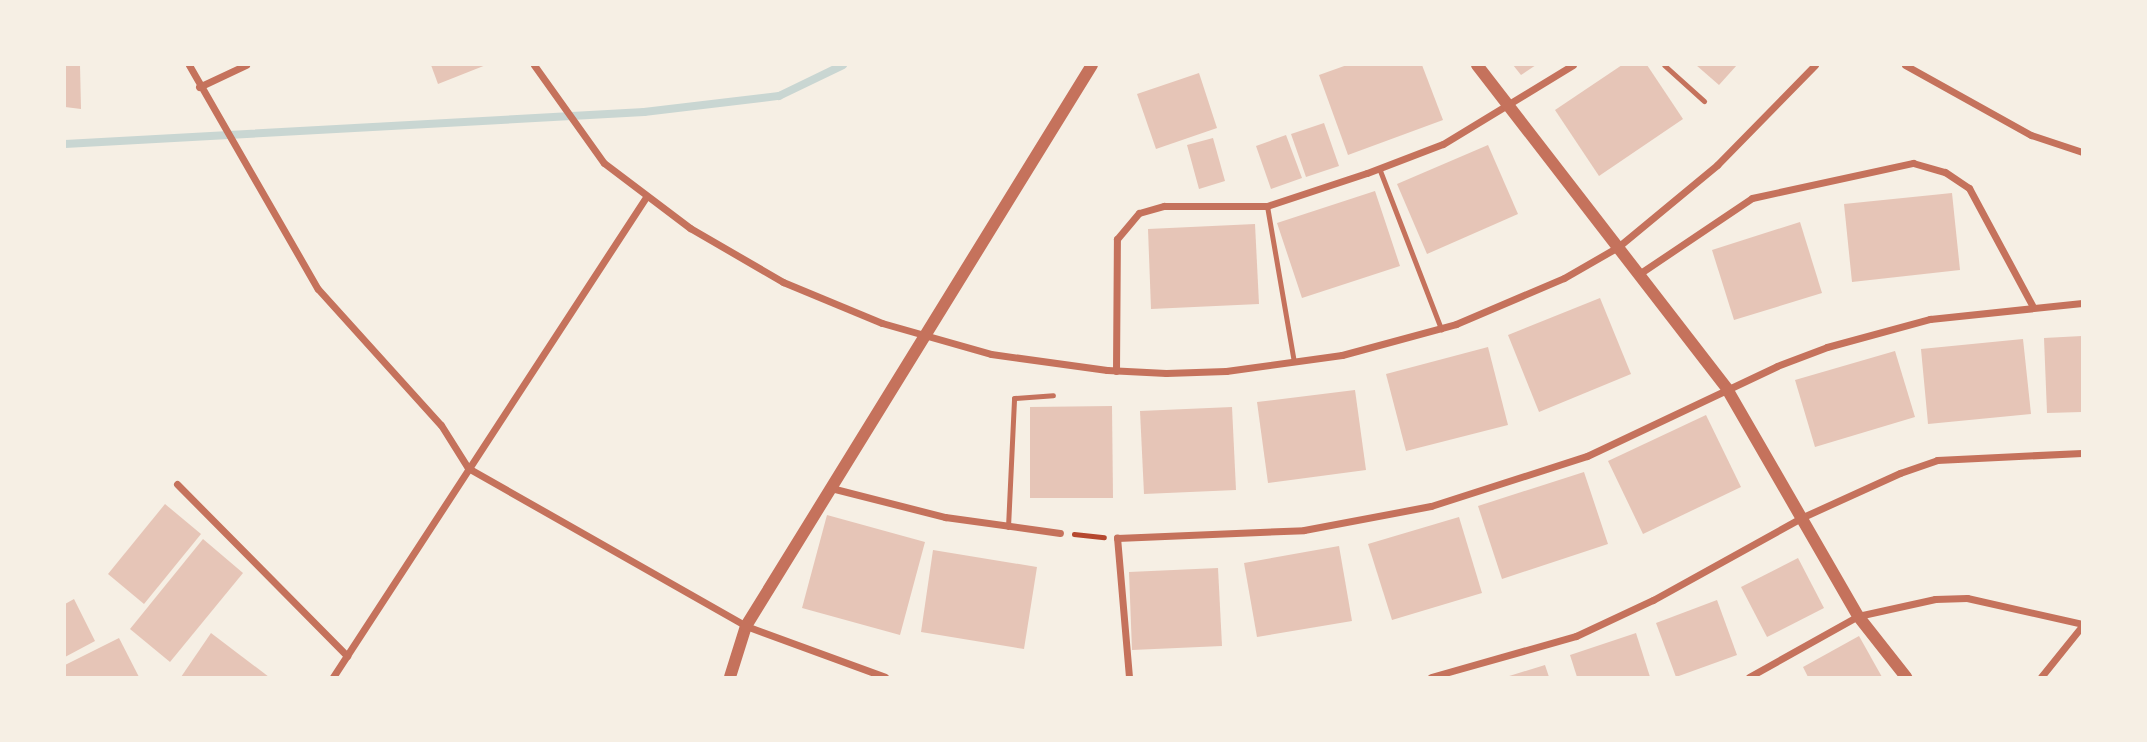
<!DOCTYPE html>
<style>
body{margin:0}
#map{position:relative;width:2147px;height:742px;overflow:hidden;background:#f6efe4;font-family:"Times New Roman",serif}
div>[style]{position:absolute}
[style*='--x']{left:calc(var(--x)*1px);top:calc(var(--y)*1px);width:calc(var(--w)*1px);rotate:calc(var(--a)*1deg)}
.stream>*{height:8px;margin:-4px;padding:0 4px;transform-origin:4px;border-radius:4px;background:#c9d6d2}
.building>*{inset:0;background:#e6c5b7}
.path>*{height:4.5px;margin:-2.25px;padding:0 2.25px;transform-origin:2.25px;border-radius:2.25px;background:#b5482f}
.service>*{height:5px;margin:-2.5px;padding:0 2.5px;transform-origin:2.5px;border-radius:2.5px;background:#c5725c}
.minor>*{height:7px;margin:-3.5px;padding:0 3.5px;transform-origin:3.5px;border-radius:3.5px;background:#c5725c}
.tertiary>*{height:12px;margin:-6px;padding:0 6px;transform-origin:6px;border-radius:6px;background:#c5725c}
span{translate:-50% -50%;white-space:nowrap;text-align:center;line-height:1.15;-webkit-text-stroke:7px #f6efe4;paint-order:stroke}
.frame{position:absolute;inset:0;border:66px solid #f6efe4;pointer-events:none}
</style>
<div id="map">
<div class="stream">
<div style="--x:65;--y:144;--w:580;--a:-3.16"></div>
<div style="--x:644;--y:112;--w:136;--a:-6.8"></div>
<div style="--x:779;--y:96;--w:71;--a:-25.8"></div>
</div>
<div class="building">
<div style="clip-path:polygon(65px 65px,80px 65px,81px 109px,65px 107px)"></div>
<div style="clip-path:polygon(431px 65px,486px 65px,438px 84px)"></div>
<div style="clip-path:polygon(1347px 65px,1422px 65px,1443px 120px,1348px 155px,1319px 75px)"></div>
<div style="clip-path:polygon(1513px 65px,1536px 65px,1521px 75px)"></div>
<div style="clip-path:polygon(1622px 65px,1647px 65px,1683px 119px,1599px 176px,1555px 110px)"></div>
<div style="clip-path:polygon(1696px 65px,1737px 65px,1719px 85px)"></div>
<div style="clip-path:polygon(1199px 73px,1217px 128px,1156px 149px,1137px 94px)"></div>
<div style="clip-path:polygon(1324px 123px,1339px 166px,1306px 177px,1291px 134px)"></div>
<div style="clip-path:polygon(1286px 135px,1302px 178px,1271px 189px,1256px 146px)"></div>
<div style="clip-path:polygon(1213px 138px,1225px 181px,1199px 189px,1187px 145px)"></div>
<div style="clip-path:polygon(1488px 145px,1518px 214px,1427px 254px,1397px 184px)"></div>
<div style="clip-path:polygon(1375px 191px,1400px 266px,1302px 298px,1277px 223px)"></div>
<div style="clip-path:polygon(1952px 193px,1960px 270px,1852px 282px,1844px 204px)"></div>
<div style="clip-path:polygon(1800px 222px,1822px 293px,1734px 320px,1712px 250px)"></div>
<div style="clip-path:polygon(1255px 224px,1259px 304px,1151px 309px,1148px 229px)"></div>
<div style="clip-path:polygon(1600px 298px,1631px 374px,1539px 412px,1508px 335px)"></div>
<div style="clip-path:polygon(2082px 336px,2082px 412px,2047px 413px,2044px 338px)"></div>
<div style="clip-path:polygon(2023px 339px,2031px 414px,1928px 424px,1921px 349px)"></div>
<div style="clip-path:polygon(1488px 347px,1508px 425px,1406px 451px,1386px 374px)"></div>
<div style="clip-path:polygon(1895px 351px,1915px 417px,1815px 447px,1795px 380px)"></div>
<div style="clip-path:polygon(1355px 390px,1366px 470px,1268px 483px,1257px 402px)"></div>
<div style="clip-path:polygon(1112px 406px,1113px 498px,1030px 498px,1030px 407px)"></div>
<div style="clip-path:polygon(1232px 407px,1236px 490px,1144px 494px,1140px 411px)"></div>
<div style="clip-path:polygon(1706px 415px,1741px 487px,1643px 534px,1608px 461px)"></div>
<div style="clip-path:polygon(1584px 472px,1608px 544px,1502px 579px,1478px 506px)"></div>
<div style="clip-path:polygon(165px 504px,201px 534px,144px 604px,108px 574px)"></div>
<div style="clip-path:polygon(827px 515px,925px 542px,900px 635px,802px 608px)"></div>
<div style="clip-path:polygon(1459px 517px,1482px 593px,1392px 620px,1368px 544px)"></div>
<div style="clip-path:polygon(203px 539px,243px 573px,170px 662px,130px 629px)"></div>
<div style="clip-path:polygon(1339px 546px,1352px 621px,1257px 637px,1244px 563px)"></div>
<div style="clip-path:polygon(933px 550px,1037px 567px,1024px 649px,921px 632px)"></div>
<div style="clip-path:polygon(1798px 558px,1824px 608px,1767px 637px,1741px 587px)"></div>
<div style="clip-path:polygon(1218px 568px,1222px 646px,1132px 650px,1129px 572px)"></div>
<div style="clip-path:polygon(74px 599px,95px 641px,65px 657px,65px 604px)"></div>
<div style="clip-path:polygon(1717px 600px,1737px 655px,1676px 677px,1656px 623px)"></div>
<div style="clip-path:polygon(211px 633px,269px 677px,181px 677px)"></div>
<div style="clip-path:polygon(1636px 633px,1650px 677px,1577px 677px,1570px 655px)"></div>
<div style="clip-path:polygon(1859px 636px,1882px 677px,1808px 677px,1803px 667px)"></div>
<div style="clip-path:polygon(119px 638px,139px 677px,65px 677px,65px 665px)"></div>
<div style="clip-path:polygon(1545px 665px,1549px 677px,1506px 677px)"></div>
</div>
<div class="path">
<div style="--x:1074;--y:534;--w:30;--a:6"></div>
</div>
<div class="service">
<div style="--x:1664;--y:65;--w:54;--a:42"></div>
<div style="--x:1379;--y:168;--w:173;--a:68.9"></div>
<div style="--x:1267;--y:206;--w:158;--a:80.2"></div>
<div style="--x:1008;--y:527;--w:129;--a:-87.3"></div>
<div style="--x:1014;--y:398;--w:39;--a:-4"></div>
</div>
<div class="minor">
<div style="--x:189;--y:65;--w:258;--a:60.1"></div>
<div style="--x:318;--y:289;--w:183;--a:47.9"></div>
<div style="--x:441;--y:425;--w:51;--a:57.9"></div>
<div style="--x:468;--y:468;--w:320;--a:29.6"></div>
<div style="--x:746;--y:626;--w:148;--a:20.1"></div>
<div style="--x:534;--y:65;--w:120;--a:54.5"></div>
<div style="--x:604;--y:163;--w:108;--a:37.1"></div>
<div style="--x:690;--y:228;--w:108;--a:30.1"></div>
<div style="--x:783;--y:282;--w:107;--a:22.5"></div>
<div style="--x:882;--y:323;--w:113;--a:15.9"></div>
<div style="--x:991;--y:354;--w:117;--a:7.9"></div>
<div style="--x:1107;--y:370;--w:59;--a:2.9"></div>
<div style="--x:1166;--y:373;--w:60;--a:-1.9"></div>
<div style="--x:1226;--y:371;--w:117;--a:-7.9"></div>
<div style="--x:1342;--y:355;--w:118;--a:-15.2"></div>
<div style="--x:1456;--y:324;--w:117;--a:-23.1"></div>
<div style="--x:1564;--y:278;--w:62;--a:-29.9"></div>
<div style="--x:1618;--y:247;--w:129;--a:-39.6"></div>
<div style="--x:1717;--y:165;--w:140;--a:-45.6"></div>
<div style="--x:1905;--y:65;--w:144;--a:29.1"></div>
<div style="--x:2031;--y:135;--w:54;--a:18.4"></div>
<div style="--x:199;--y:87;--w:52;--a:-25.1"></div>
<div style="--x:1639;--y:274;--w:136;--a:-33.9"></div>
<div style="--x:1752;--y:198;--w:165;--a:-12.3"></div>
<div style="--x:1913;--y:163;--w:33;--a:16"></div>
<div style="--x:1945;--y:172;--w:29;--a:34"></div>
<div style="--x:1969;--y:188;--w:133;--a:61.7"></div>
<div style="--x:1116;--y:371;--w:132;--a:-89.6"></div>
<div style="--x:1117;--y:239;--w:34;--a:-50"></div>
<div style="--x:1139;--y:213;--w:26;--a:-16"></div>
<div style="--x:1164;--y:206;--w:103;--a:0"></div>
<div style="--x:1267;--y:206;--w:105;--a:-18.3"></div>
<div style="--x:1367;--y:173;--w:81;--a:-20.9"></div>
<div style="--x:1443;--y:144;--w:152;--a:-31.3"></div>
<div style="--x:177;--y:484;--w:242;--a:45.3"></div>
<div style="--x:831;--y:488;--w:118;--a:14.3"></div>
<div style="--x:945;--y:517;--w:116;--a:7.9"></div>
<div style="--x:333;--y:677;--w:573;--a:-56.89"></div>
<div style="--x:1129;--y:677;--w:140;--a:-94.9"></div>
<div style="--x:1117;--y:538;--w:187;--a:-2.4"></div>
<div style="--x:1304;--y:530;--w:129;--a:-10.7"></div>
<div style="--x:1431;--y:506;--w:164;--a:-17.8"></div>
<div style="--x:1587;--y:456;--w:210;--a:-25.3"></div>
<div style="--x:1777;--y:366;--w:53;--a:-20.8"></div>
<div style="--x:1827;--y:347;--w:107;--a:-15.2"></div>
<div style="--x:1930;--y:319;--w:153;--a:-6"></div>
<div style="--x:1431;--y:677;--w:151;--a:-15.8"></div>
<div style="--x:1576;--y:636;--w:85;--a:-25.1"></div>
<div style="--x:1653;--y:600;--w:171;--a:-29"></div>
<div style="--x:1803;--y:517;--w:107;--a:-24.4"></div>
<div style="--x:1900;--y:473;--w:39;--a:-19"></div>
<div style="--x:1937;--y:460;--w:145;--a:-2.8"></div>
<div style="--x:1749;--y:677;--w:125;--a:-29.2"></div>
<div style="--x:1858;--y:616;--w:79;--a:-12.4"></div>
<div style="--x:1935;--y:599;--w:32;--a:-2"></div>
<div style="--x:1967;--y:598;--w:118;--a:12.7"></div>
<div style="--x:2041;--y:677;--w:65;--a:-51.2"></div>
</div>
<div class="tertiary">
<div style="--x:1477;--y:65;--w:409;--a:52.3"></div>
<div style="--x:1727;--y:389;--w:262;--a:60"></div>
<div style="--x:1858;--y:616;--w:78;--a:51.8"></div>
<div style="--x:730;--y:677;--w:53;--a:-72.6"></div>
<div style="--x:746;--y:626;--w:659;--a:-58.34"></div>
</div>
<div class="frame"></div>
</div>
